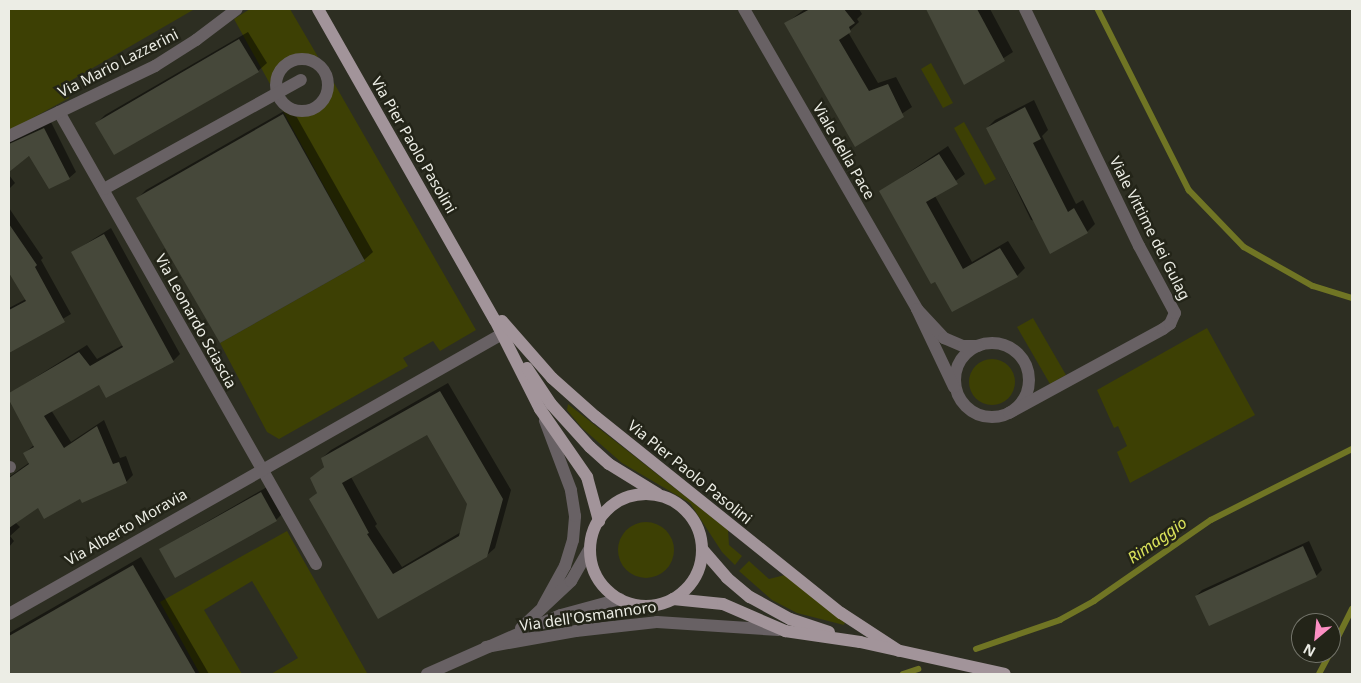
<!DOCTYPE html>
<style>
body{margin:0}
#map{position:relative;width:1361px;height:683px;overflow:hidden;background:#2d2e22;font-family:"Noto Sans",sans-serif}
div>[style]{position:absolute}
[style*='--x']{left:calc(var(--x)*1px);top:calc(var(--y)*1px);width:calc(var(--w)*1px);rotate:calc(var(--a)*1deg)}
.green>*{inset:0;background:#3d4004}
.round{border-radius:50%}
.shadow>*{inset:0;background:#0007}
.stream>*{height:5.5px;margin:-2.75px;padding:0 2.75px;transform-origin:2.75px;border-radius:2.75px;background:#707524}
.building>*{inset:0;background:#46483a}
.minor>*{height:12px;margin:-6px;padding:0 6px;transform-origin:6px;border-radius:6px;background:#686164}
.minor>.ring{margin:-6px;padding:0;box-sizing:content-box;background:none;border:12px solid #686164;border-radius:50%}
.major>*{height:12px;margin:-6px;padding:0 6px;transform-origin:6px;border-radius:6px;background:#a2949a}
.major>.ring{margin:-6px;padding:0;box-sizing:content-box;background:none;border:12px solid #a2949a;border-radius:50%}
span{translate:-50% -50%;white-space:nowrap;text-align:center;line-height:1.15;-webkit-text-stroke:5px #232418;paint-order:stroke}
.street-label{font-size:15px;color:#ecede5}
.water-label{font-size:16px;color:#dbe35a;font-style:italic}
.frame{position:absolute;inset:0;border:10px solid #ecede5;pointer-events:none}
.north{position:absolute;left:1291px;top:613px;width:50px;height:50px;box-sizing:border-box;background:#232418;border:1px solid #73746a;border-radius:50%;rotate:208deg;font-size:14px;font-weight:700;line-height:20px;text-align:center;color:#ecede5}
.north::after{content:'';display:block;margin:auto;width:18px;height:22px;background:#fc8fc3;clip-path:polygon(50% 0,100% 100%,50% 72%,0 100%)}
</style>
<div id="map">
<div class="green">
<div style="clip-path:polygon(9px 9px,192px 9px,193px 10px,65px 84px,69px 98px,9px 131px)"></div>
<div style="clip-path:polygon(250px 9px,290px 9px,321px 62px,316px 65px,308px 60px,294px 59px,281px 71px,279px 79px,270px 84px,234px 19px)"></div>
<div style="clip-path:polygon(931px 63px,953px 103px,943px 108px,921px 69px)"></div>
<div style="clip-path:polygon(334px 83px,476px 330px,440px 351px,433px 341px,403px 358px,408px 366px,279px 439px,267px 432px,220px 343px,365px 261px,278px 102px,308px 112px,327px 98px,327px 87px)"></div>
<div style="clip-path:polygon(964px 122px,996px 179px,985px 185px,954px 128px)"></div>
<div style="clip-path:polygon(1033px 318px,1066px 375px,1050px 384px,1017px 327px)"></div>
<div style="clip-path:polygon(1207px 328px,1255px 415px,1130px 483px,1117px 452px,1127px 446px,1118px 426px,1114px 428px,1097px 390px)"></div>
<div class="round" style="left:969px;top:359px;width:46px;height:46px"></div>
<div style="clip-path:polygon(568px 404px,728px 530px,729px 545px,742px 556px,735px 565px,722px 552px,690px 503px,622px 463px,582px 428px,567px 410px)"></div>
<div class="round" style="left:618px;top:522px;width:56px;height:56px"></div>
<div style="clip-path:polygon(287px 531px,367px 673px,271px 674px,298px 658px,252px 581px,204px 610px,242px 674px,200px 674px,160px 602px)"></div>
<div style="clip-path:polygon(749px 561px,769px 579px,785px 575px,845px 622px,844px 625px,797px 613px,772px 600px,739px 571px)"></div>
</div>
<div class="shadow">
<div style="clip-path:polygon(805px 9px,859px 9px,862px 14px,857px 19px,859px 22px,848px 32px,878px 83px,896px 77px,912px 107px,855px 145px,785px 24px)"></div>
<div style="clip-path:polygon(927px 9px,990px 9px,1013px 52px,965px 83px)"></div>
<div style="clip-path:polygon(248px 32px,267px 63px,258px 71px,97px 123px,105px 115px)"></div>
<div style="clip-path:polygon(1034px 100px,1048px 130px,1042px 136px,1076px 204px,1083px 200px,1095px 224px,1087px 232px,1031px 220px,987px 128px,995px 120px)"></div>
<div style="clip-path:polygon(291px 107px,373px 252px,364px 260px,220px 341px,137px 199px,146px 190px)"></div>
<div style="clip-path:polygon(51px 122px,76px 172px,69px 178px,30px 155px,9px 171px,9px 140px)"></div>
<div style="clip-path:polygon(948px 146px,965px 174px,935px 196px,972px 262px,1008px 241px,1025px 268px,1017px 276px,952px 310px,881px 191px)"></div>
<div style="clip-path:polygon(9px 175px,15px 183px,9px 189px)"></div>
<div style="clip-path:polygon(9px 208px,43px 258px,41px 260px,71px 314px,9px 351px,9px 308px,26px 299px,9px 271px)"></div>
<div style="clip-path:polygon(111px 228px,180px 354px,173px 361px,99px 383px,51px 410px,71px 442px,104px 420px,120px 458px,126px 456px,133px 475px,126px 482px,80px 498px,39px 506px,15px 522px,20px 527px,10px 536px,14px 541px,9px 547px,9px 477px,30px 462px,25px 453px,34px 445px,9px 394px,87px 345px,97px 359px,123px 345px,73px 252px)"></div>
<div style="clip-path:polygon(evenodd,448px 383px,511px 490px,495px 548px,486px 556px,379px 618px,311px 499px,318px 492px,311px 478px,325px 466px,322px 458px,331px 450px,448px 383px,428px 433px,469px 504px,461px 532px,402px 567px,375px 526px,377px 524px,351px 477px,428px 433px)"></div>
<div style="clip-path:polygon(267px 487px,282px 514px,276px 520px,160px 549px)"></div>
<div style="clip-path:polygon(1309px 541px,1322px 570px,1316px 576px,1196px 596px,1202px 590px)"></div>
<div style="clip-path:polygon(141px 557px,209px 674px,9px 674px,9px 633px)"></div>
</div>
<div class="stream">
<div style="--x:1098;--y:9;--w:203;--a:63.3"></div>
<div style="--x:1189;--y:190;--w:79;--a:46"></div>
<div style="--x:1244;--y:247;--w:79;--a:29.5"></div>
<div style="--x:1313;--y:286;--w:41;--a:17.1"></div>
<div style="--x:976;--y:649;--w:89;--a:-19"></div>
<div style="--x:1060;--y:620;--w:39;--a:-29"></div>
<div style="--x:1094;--y:601;--w:142;--a:-34.7"></div>
<div style="--x:1211;--y:520;--w:158;--a:-26.7"></div>
<div style="--x:1331;--y:651;--w:47;--a:-63.4"></div>
<div style="--x:903;--y:674;--w:16;--a:-18"></div>
<div style="--x:1319;--y:674;--w:24;--a:-62"></div>
</div>
<div class="building">
<div style="clip-path:polygon(810px 9px,844px 9px,855px 23px,849px 27px,851px 32px,839px 40px,869px 91px,888px 84px,904px 117px,855px 147px,784px 23px)"></div>
<div style="clip-path:polygon(926px 9px,977px 9px,1005px 61px,964px 85px)"></div>
<div style="clip-path:polygon(239px 39px,259px 72px,114px 155px,95px 123px)"></div>
<div style="clip-path:polygon(1025px 107px,1041px 139px,1033px 143px,1068px 212px,1074px 208px,1088px 233px,1050px 254px,986px 128px)"></div>
<div style="clip-path:polygon(283px 114px,365px 261px,220px 343px,136px 198px)"></div>
<div style="clip-path:polygon(44px 128px,70px 179px,49px 189px,29px 156px,9px 172px,9px 144px)"></div>
<div style="clip-path:polygon(939px 154px,958px 184px,926px 202px,963px 269px,1000px 248px,1018px 277px,952px 312px,935px 282px,931px 284px,879px 191px)"></div>
<div style="clip-path:polygon(9px 224px,37px 265px,35px 267px,65px 322px,9px 353px,9px 310px,26px 301px,9px 273px)"></div>
<div style="clip-path:polygon(104px 234px,174px 362px,106px 398px,99px 385px,44px 416px,64px 448px,97px 426px,113px 464px,119px 462px,127px 483px,82px 503px,80px 499px,44px 519px,38px 508px,9px 528px,9px 478px,29px 464px,23px 453px,34px 447px,9px 400px,9px 393px,79px 352px,90px 366px,123px 347px,71px 252px)"></div>
<div style="clip-path:polygon(evenodd,440px 391px,503px 499px,487px 557px,378px 619px,309px 499px,317px 493px,310px 478px,324px 467px,321px 458px,440px 391px,427px 435px,467px 504px,459px 536px,393px 574px,367px 534px,369px 533px,342px 483px,427px 435px)"></div>
<div style="clip-path:polygon(261px 492px,277px 521px,175px 578px,159px 549px)"></div>
<div style="clip-path:polygon(1303px 546px,1317px 577px,1209px 626px,1195px 596px)"></div>
<div style="clip-path:polygon(133px 565px,196px 674px,9px 674px,9px 636px)"></div>
</div>
<div class="minor">
<div style="--x:744;--y:9;--w:346;--a:60"></div>
<div class="ring" style="left:276px;top:59px;width:40px;height:40px"></div>
<div style="--x:59;--y:112;--w:520;--a:60.38"></div>
<div style="--x:9;--y:136;--w:162;--a:-25.6"></div>
<div style="--x:155;--y:66;--w:49;--a:-32.4"></div>
<div style="--x:196;--y:40;--w:51;--a:-37.1"></div>
<div style="--x:104;--y:189;--w:225;--a:-29"></div>
<div class="ring" style="left:955px;top:343px;width:62px;height:62px"></div>
<div style="--x:954;--y:387;--w:86;--a:-115.4"></div>
<div style="--x:917;--y:309;--w:40;--a:47"></div>
<div style="--x:944;--y:338;--w:21;--a:23"></div>
<div style="--x:963;--y:346;--w:15;--a:0"></div>
<div style="--x:1009;--y:413;--w:175;--a:-28.6"></div>
<div style="--x:1163;--y:329;--w:9;--a:-36"></div>
<div style="--x:1170;--y:324;--w:12;--a:-66"></div>
<div style="--x:1175;--y:313;--w:76;--a:-118.2"></div>
<div style="--x:1139;--y:246;--w:263;--a:-115.7"></div>
<div style="--x:9;--y:467;--w:1;--a:0"></div>
<div style="--x:543;--y:606;--w:46;--a:-61.2"></div>
<div style="--x:565;--y:566;--w:27;--a:-73"></div>
<div style="--x:573;--y:540;--w:24;--a:-85"></div>
<div style="--x:575;--y:516;--w:26;--a:-99"></div>
<div style="--x:571;--y:490;--w:74;--a:-110.6"></div>
<div style="--x:9;--y:614;--w:567;--a:-29.59"></div>
<div style="--x:521;--y:628;--w:69;--a:-43.2"></div>
<div style="--x:571;--y:581;--w:38;--a:-60"></div>
<div style="--x:486;--y:647;--w:91;--a:-10.1"></div>
<div style="--x:576;--y:631;--w:81;--a:-6.3"></div>
<div style="--x:657;--y:622;--w:122;--a:3.8"></div>
<div style="--x:427;--y:674;--w:146;--a:-23.8"></div>
<div style="--x:561;--y:615;--w:61;--a:-15.2"></div>
</div>
<div class="major">
<div style="--x:318;--y:9;--w:358;--a:60.4"></div>
<div style="--x:495;--y:320;--w:100;--a:63.2"></div>
<div style="--x:540;--y:409;--w:83;--a:55.3"></div>
<div style="--x:587;--y:477;--w:46;--a:74.7"></div>
<div style="--x:502;--y:321;--w:76;--a:48.7"></div>
<div style="--x:552;--y:378;--w:59;--a:41.6"></div>
<div style="--x:596;--y:417;--w:314;--a:38.7"></div>
<div style="--x:841;--y:613;--w:69;--a:33.2"></div>
<div style="--x:527;--y:368;--w:43;--a:56.3"></div>
<div style="--x:551;--y:404;--w:58;--a:47.8"></div>
<div style="--x:590;--y:447;--w:25;--a:42"></div>
<div style="--x:609;--y:464;--w:57;--a:31.5"></div>
<div class="ring" style="left:590px;top:494px;width:100px;height:100px"></div>
<div style="--x:702;--y:549;--w:38;--a:49"></div>
<div style="--x:727;--y:578;--w:30;--a:40"></div>
<div style="--x:750;--y:597;--w:46;--a:28.8"></div>
<div style="--x:790;--y:619;--w:41;--a:18.4"></div>
<div style="--x:673;--y:599;--w:50;--a:5.7"></div>
<div style="--x:723;--y:604;--w:68;--a:23.5"></div>
<div style="--x:785;--y:631;--w:76;--a:8.3"></div>
<div style="--x:860;--y:642;--w:148;--a:12.4"></div>
</div>
<div class="street-label">
<span style="left:118px;top:63px;rotate:-27deg">Via Mario Lazzerini</span>
<span style="left:414px;top:145px;rotate:60deg">Via Pier Paolo Pasolini</span>
<span style="left:844px;top:151px;rotate:60deg">Viale della Pace</span>
<span style="left:1150px;top:228px;rotate:63deg">Viale Vittime dei Gulag</span>
<span style="left:196px;top:321px;rotate:61deg">Via Leonardo Sciascia</span>
<span style="left:690px;top:472px;rotate:39deg">Via Pier Paolo Pasolini</span>
<span style="left:126px;top:527px;rotate:-30deg">Via Alberto Moravia</span>
<span style="left:588px;top:616px;rotate:-8deg">Via dell'Osmannoro</span>
</div>
<div class="water-label">
<span style="left:1157px;top:540px;rotate:-35deg">Rimaggio</span>
</div>
<div class="frame"></div>
<div class="north">N</div>
</div>
